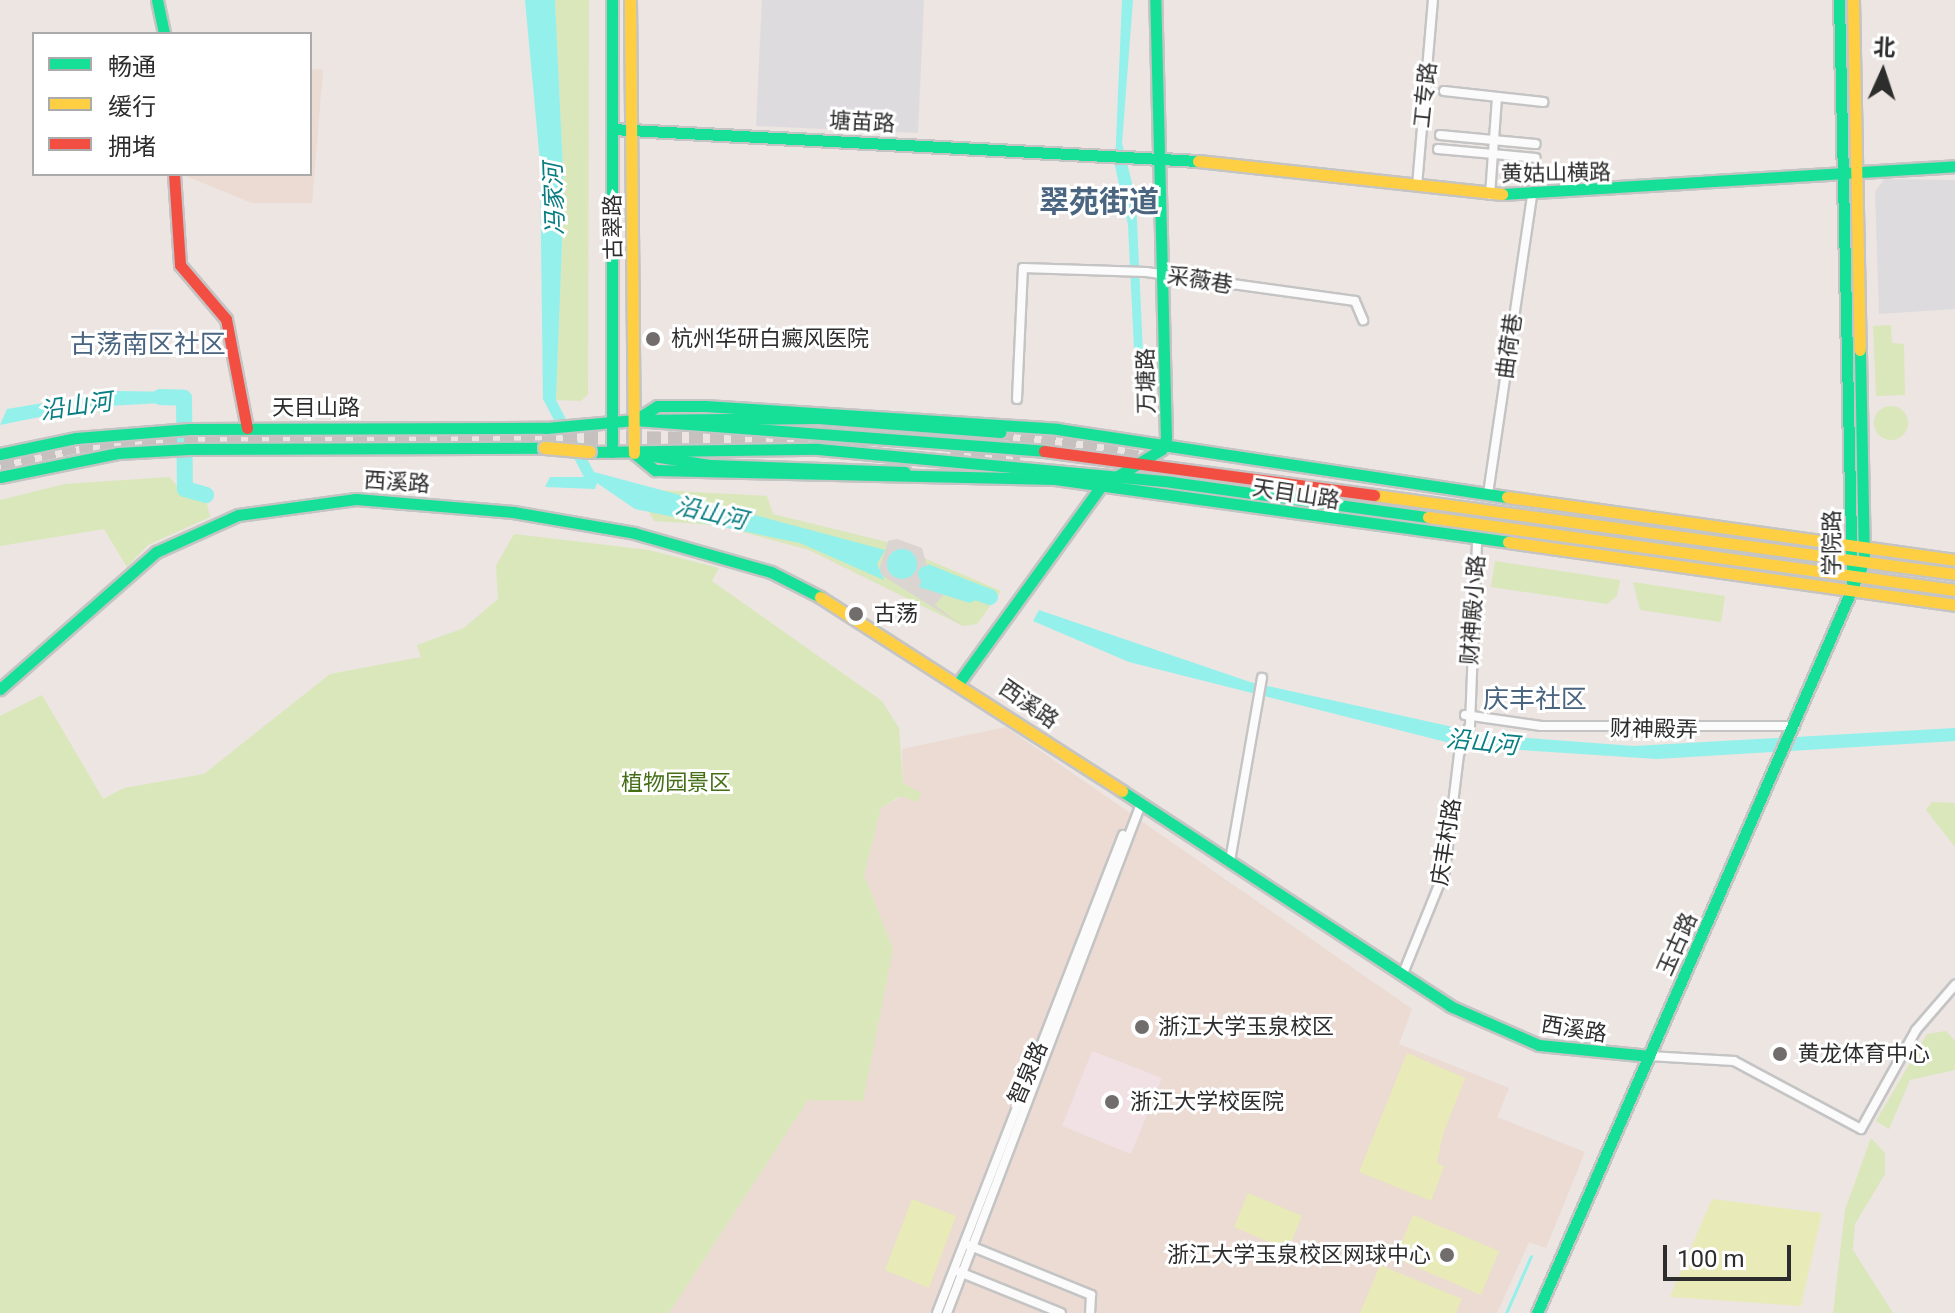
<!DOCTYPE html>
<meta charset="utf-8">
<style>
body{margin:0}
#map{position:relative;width:1955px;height:1313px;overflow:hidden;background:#ece5e2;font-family:Roboto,"Noto Sans SC",sans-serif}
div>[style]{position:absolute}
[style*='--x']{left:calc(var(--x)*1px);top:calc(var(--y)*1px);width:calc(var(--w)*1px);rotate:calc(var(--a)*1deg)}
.industrial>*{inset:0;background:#dedbde}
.education>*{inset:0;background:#ebdbd3}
.medical>*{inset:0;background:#f1e0e4}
.green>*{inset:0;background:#dae7ba}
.round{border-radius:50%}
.pitch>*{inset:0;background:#e8eab7}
.plaza>*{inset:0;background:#dbd5d2}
.water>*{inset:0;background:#93f0eb}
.stream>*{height:3px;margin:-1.5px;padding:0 1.5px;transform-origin:1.5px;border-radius:1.5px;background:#93f0eb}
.river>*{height:16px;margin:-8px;padding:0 8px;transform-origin:8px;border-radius:8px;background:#93f0eb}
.highway-tunnel>*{height:14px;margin-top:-7px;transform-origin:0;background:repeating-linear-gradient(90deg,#c6c0be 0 14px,transparent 0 21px)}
.roads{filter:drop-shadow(2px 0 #c5c4c4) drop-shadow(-2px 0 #c5c4c4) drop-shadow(0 2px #c5c4c4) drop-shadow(0 -2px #c5c4c4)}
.street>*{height:8px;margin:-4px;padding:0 4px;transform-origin:4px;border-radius:4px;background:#fcfbfb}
.fast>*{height:11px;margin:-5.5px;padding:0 5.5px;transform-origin:5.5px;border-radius:5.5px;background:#16e098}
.slow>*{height:11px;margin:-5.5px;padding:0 5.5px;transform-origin:5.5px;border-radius:5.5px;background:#ffcf43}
.jam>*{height:11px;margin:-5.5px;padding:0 5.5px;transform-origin:5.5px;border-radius:5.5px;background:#f24e42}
.bridges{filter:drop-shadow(2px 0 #c6c3c3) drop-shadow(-2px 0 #c6c3c3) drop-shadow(0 2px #c6c3c3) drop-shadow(0 -2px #c6c3c3)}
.slow-bridge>*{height:12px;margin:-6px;padding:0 6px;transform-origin:6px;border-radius:6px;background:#ffcf43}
.dots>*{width:22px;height:22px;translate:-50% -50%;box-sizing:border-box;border:4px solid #fff;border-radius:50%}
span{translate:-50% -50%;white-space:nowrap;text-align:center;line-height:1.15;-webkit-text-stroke:6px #fff;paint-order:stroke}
.street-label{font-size:22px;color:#2d2d2d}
.poi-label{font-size:22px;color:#2d2d2d}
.left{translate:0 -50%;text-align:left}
.right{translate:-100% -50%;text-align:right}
.park-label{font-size:22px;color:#456f17}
.water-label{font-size:24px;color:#097e82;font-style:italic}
.quarter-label{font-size:26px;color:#4a6580}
.district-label{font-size:30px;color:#4a6580;font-weight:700}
.legend{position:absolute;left:32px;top:32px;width:280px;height:144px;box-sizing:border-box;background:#fff;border:2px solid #ababab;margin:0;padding:10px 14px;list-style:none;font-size:24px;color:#2d2d2d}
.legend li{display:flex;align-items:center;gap:16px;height:40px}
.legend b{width:40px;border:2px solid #ababab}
.north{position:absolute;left:1843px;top:32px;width:80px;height:80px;-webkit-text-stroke:6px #fff;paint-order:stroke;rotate:3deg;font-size:22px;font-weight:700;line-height:32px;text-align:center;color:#2d2d2d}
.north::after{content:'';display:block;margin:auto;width:28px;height:36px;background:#2d2d2d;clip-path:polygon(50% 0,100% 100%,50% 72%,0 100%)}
.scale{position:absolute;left:1663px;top:1245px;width:128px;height:36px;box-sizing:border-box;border:4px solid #2d2d2d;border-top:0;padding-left:10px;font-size:24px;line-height:28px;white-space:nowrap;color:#2d2d2d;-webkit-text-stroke:6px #fff;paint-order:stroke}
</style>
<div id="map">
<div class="industrial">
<div style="clip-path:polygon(762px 0,924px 0,918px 133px,756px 126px)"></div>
<div style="clip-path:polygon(1884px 179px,1955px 180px,1955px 309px,1879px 314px,1875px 192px)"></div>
</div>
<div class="education">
<div style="clip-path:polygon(310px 69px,323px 70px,312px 203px,252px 203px,181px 174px,310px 174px)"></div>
<div style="clip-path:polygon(1006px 727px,1412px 1009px,1399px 1044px,1509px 1088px,1497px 1117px,1585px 1152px,1546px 1248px,1529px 1242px,1497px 1313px,669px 1313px,808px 1100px,893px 949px,864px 875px,881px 808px,899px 798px,903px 782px,902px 749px)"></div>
</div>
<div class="medical">
<div style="clip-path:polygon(1092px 1051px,1162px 1078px,1131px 1154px,1062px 1126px)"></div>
</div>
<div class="green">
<div style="clip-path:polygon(555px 0,589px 0,588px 394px,581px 401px,556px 400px,564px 192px)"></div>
<div style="clip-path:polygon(1891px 325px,1892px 343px,1904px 344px,1905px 395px,1876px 396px,1873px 326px)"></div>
<div class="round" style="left:1874px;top:406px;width:34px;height:34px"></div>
<div style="clip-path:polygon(170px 477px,182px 493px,206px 499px,210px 517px,148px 545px,127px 567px,104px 529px,0 546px,0 500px,65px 484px)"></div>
<div style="clip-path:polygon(637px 489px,767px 496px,773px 514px,887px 542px,1001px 591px,977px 624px,963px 626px,809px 550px,717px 525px,654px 521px)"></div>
<div style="clip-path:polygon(514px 534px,649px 550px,719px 568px,712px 581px,882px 701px,899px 728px,903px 783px,921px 793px,918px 802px,900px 796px,881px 808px,864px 875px,893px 949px,863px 1101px,808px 1100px,669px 1313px,0 1313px,0 716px,42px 695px,103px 799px,124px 788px,204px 774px,330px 674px,421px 657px,417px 645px,464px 628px,498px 599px,496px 566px)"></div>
<div style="clip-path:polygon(1495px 561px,1620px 580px,1617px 596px,1607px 604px,1491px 587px)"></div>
<div style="clip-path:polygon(1633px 582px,1725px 596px,1721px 622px,1640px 610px)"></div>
<div style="clip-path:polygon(1932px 802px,1955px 803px,1955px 847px,1926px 810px)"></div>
<div style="clip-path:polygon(1946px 1031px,1955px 1041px,1955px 1070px,1910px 1080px,1889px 1129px,1876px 1121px,1927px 1034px)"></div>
<div style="clip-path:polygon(1871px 1138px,1885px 1153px,1885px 1174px,1855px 1224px,1853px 1250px,1893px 1313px,1833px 1313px,1845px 1210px)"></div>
</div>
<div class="pitch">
<div style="clip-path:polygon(1407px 1053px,1465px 1078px,1443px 1134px,1437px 1162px,1444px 1167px,1431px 1201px,1359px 1172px)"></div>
<div style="clip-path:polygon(1248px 1193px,1302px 1216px,1288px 1250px,1234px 1227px)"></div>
<div style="clip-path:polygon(912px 1199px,956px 1216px,929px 1288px,885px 1270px)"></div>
<div style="clip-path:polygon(1712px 1199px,1822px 1213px,1801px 1306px,1670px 1297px)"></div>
<div style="clip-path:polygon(1413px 1215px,1499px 1251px,1481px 1295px,1395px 1258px)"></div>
<div style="clip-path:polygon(1380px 1265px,1462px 1299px,1456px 1313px,1360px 1313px)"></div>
</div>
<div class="plaza">
<div style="clip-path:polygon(897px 539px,922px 548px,928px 569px,919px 587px,944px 594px,935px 605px,963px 626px,878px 573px,888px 541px)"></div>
</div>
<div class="water">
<div style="clip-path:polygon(525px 0,555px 0,564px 192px,556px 400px,594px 472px,885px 550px,877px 564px,884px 580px,800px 543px,635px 509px,597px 483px,595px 489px,545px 487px,550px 477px,584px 477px,543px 399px,540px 162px)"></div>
<div style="clip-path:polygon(1122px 0,1133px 0,1122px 143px,1136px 199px,1145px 398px,1136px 390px,1128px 225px,1115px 166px)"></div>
<div style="clip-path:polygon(116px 391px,182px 392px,181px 402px,88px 407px,0 425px,7px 409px)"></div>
<div class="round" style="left:887px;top:549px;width:30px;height:30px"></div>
<div style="clip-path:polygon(928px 564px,980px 585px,985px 595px,970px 603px,919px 587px)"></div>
<div style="clip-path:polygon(1039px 610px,1250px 682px,1489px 735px,1634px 746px,1955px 728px,1955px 741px,1657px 759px,1462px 746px,1129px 662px,1033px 621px)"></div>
</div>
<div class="stream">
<div style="--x:1506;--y:1313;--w:62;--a:-66.3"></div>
</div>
<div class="river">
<div style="--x:160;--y:397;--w:24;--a:2"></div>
<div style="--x:184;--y:398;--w:91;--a:89.4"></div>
<div style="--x:185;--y:489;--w:22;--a:16"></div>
<div style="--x:926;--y:574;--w:68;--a:19.8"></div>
</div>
<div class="highway-tunnel">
<div style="--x:1000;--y:432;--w:160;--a:10.5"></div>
<div style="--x:950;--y:456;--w:70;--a:5.7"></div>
<div style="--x:0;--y:463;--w:81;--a:-12.1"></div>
<div style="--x:79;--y:446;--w:127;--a:-5"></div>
<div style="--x:206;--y:435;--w:661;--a:0.43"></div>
</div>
<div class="roads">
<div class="street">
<div style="--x:1444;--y:91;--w:100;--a:6.3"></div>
<div style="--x:1440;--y:135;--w:96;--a:5.4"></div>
<div style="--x:1438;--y:149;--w:98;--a:5.2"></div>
<div style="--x:1417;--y:186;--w:187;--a:-85.1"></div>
<div style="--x:1490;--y:195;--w:98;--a:-85.9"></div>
<div style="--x:1017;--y:399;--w:131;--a:-87.4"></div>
<div style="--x:1023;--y:268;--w:123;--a:1.9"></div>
<div style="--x:1146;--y:272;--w:211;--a:7.9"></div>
<div style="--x:1355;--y:301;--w:21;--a:67"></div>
<div style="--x:1488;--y:494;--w:300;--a:-81.6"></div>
<div style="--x:1465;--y:715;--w:77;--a:8.2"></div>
<div style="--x:1541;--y:726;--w:254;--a:0"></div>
<div style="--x:1230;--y:861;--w:186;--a:-80.1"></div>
<div style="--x:1402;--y:976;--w:114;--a:-67.9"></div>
<div style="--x:1445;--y:870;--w:116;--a:-83.1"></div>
<div style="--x:1459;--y:755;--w:32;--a:-70"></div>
<div style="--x:1470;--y:725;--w:184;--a:-87.8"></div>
<div style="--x:1649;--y:1056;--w:85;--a:3.4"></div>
<div style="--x:1734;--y:1061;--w:144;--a:28.2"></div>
<div style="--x:1861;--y:1129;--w:113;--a:-60.9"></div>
<div style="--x:1916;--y:1030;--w:60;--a:-49.1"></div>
<div style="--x:968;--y:1245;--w:133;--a:22.1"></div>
<div style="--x:1091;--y:1295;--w:18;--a:93"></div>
<div style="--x:957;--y:1271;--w:112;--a:22"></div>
<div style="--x:937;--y:1313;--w:513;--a:-68.74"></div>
<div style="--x:947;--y:1313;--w:545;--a:-69.14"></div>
</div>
<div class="fast">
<div style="--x:157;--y:0;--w:35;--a:78"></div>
<div style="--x:612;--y:0;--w:452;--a:90"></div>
<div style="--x:1839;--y:0;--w:582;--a:88.72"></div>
<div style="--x:612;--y:129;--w:587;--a:3.13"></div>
<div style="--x:1502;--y:194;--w:454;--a:-3.5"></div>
<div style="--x:635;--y:420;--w:26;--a:-32"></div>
<div style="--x:657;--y:406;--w:48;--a:0"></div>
<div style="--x:705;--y:406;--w:353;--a:3.7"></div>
<div style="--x:1057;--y:429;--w:455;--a:8.6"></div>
<div style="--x:635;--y:420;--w:183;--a:-0.6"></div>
<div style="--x:818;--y:418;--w:183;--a:4.4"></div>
<div style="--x:590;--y:452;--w:228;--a:-0.8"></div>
<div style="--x:818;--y:449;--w:355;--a:5.3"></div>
<div style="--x:1171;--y:482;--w:259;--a:7.8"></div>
<div style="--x:634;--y:453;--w:78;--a:8.9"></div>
<div style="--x:711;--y:465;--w:194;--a:2.1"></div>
<div style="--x:0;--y:454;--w:78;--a:-11.9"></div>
<div style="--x:76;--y:438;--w:114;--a:-4.5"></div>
<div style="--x:190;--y:429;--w:356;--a:-0.2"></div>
<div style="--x:546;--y:428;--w:89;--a:-5.1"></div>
<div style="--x:635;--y:420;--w:410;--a:4.3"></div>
<div style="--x:635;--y:454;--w:26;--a:39"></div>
<div style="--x:655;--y:470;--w:400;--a:1.3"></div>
<div style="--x:1055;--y:479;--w:457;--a:7.9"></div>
<div style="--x:0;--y:477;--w:120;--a:-11.5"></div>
<div style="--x:118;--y:453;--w:71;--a:-3.2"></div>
<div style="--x:189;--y:449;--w:356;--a:-0.2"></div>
<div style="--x:960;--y:681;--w:241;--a:-54.1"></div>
<div style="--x:1101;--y:486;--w:71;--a:-31.2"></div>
<div style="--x:1162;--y:449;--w:12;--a:-70"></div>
<div style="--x:1166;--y:438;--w:438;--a:-91.4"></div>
<div style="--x:0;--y:689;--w:208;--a:-41.3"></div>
<div style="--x:156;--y:552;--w:90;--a:-24.3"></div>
<div style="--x:238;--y:515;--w:119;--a:-7.7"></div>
<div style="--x:356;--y:499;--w:158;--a:4.7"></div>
<div style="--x:513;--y:512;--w:123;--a:9.8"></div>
<div style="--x:634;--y:533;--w:142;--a:15.9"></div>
<div style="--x:771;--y:572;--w:55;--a:27"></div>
<div style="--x:1122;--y:791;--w:392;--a:33.2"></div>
<div style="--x:1450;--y:1006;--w:97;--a:23.7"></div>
<div style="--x:1539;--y:1045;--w:111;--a:5.7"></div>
<div style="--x:1537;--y:1313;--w:820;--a:-66.5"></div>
<div style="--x:1864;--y:561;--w:211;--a:-91.1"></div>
</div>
<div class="slow">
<div style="--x:630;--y:0;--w:453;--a:89.5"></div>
<div style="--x:1853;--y:0;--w:350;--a:88.9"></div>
<div style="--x:1198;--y:161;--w:306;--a:6.2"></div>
<div style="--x:1374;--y:495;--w:586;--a:7.74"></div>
<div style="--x:1507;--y:497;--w:452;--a:8"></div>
<div style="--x:1428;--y:517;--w:532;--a:7.89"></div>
<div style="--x:1508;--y:542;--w:451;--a:8"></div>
<div style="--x:820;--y:597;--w:359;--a:32.7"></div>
</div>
<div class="jam">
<div style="--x:174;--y:174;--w:91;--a:86.2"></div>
<div style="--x:180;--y:265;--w:71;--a:49.6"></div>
<div style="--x:226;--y:319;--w:111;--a:79.1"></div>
<div style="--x:1044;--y:451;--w:333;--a:7.6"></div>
</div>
</div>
<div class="bridges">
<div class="slow-bridge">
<div style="--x:545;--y:448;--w:45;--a:5.1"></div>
</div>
</div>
<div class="dots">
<div style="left:653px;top:339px;background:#706d6c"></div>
<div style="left:856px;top:614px;background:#706d6c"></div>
<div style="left:1142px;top:1027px;background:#706d6c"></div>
<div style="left:1780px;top:1054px;background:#706d6c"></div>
<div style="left:1112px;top:1102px;background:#706d6c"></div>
<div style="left:1447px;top:1255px;background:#706d6c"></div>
</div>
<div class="street-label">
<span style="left:1425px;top:95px;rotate:-84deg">工专路</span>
<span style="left:862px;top:122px;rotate:3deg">塘苗路</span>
<span style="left:1556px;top:173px;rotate:-1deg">黄姑山横路</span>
<span style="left:613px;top:227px;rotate:-91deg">古翠路</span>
<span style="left:1200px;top:280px;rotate:9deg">采薇巷</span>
<span style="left:1509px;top:346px;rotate:-82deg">曲荷巷</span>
<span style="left:1146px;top:381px;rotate:-91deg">万塘路</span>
<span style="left:316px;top:408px">天目山路</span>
<span style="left:397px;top:482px;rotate:4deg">西溪路</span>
<span style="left:1296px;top:494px;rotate:9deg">天目山路</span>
<span style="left:1832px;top:543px;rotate:-90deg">学院路</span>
<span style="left:1473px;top:610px;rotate:-86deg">财神殿小路</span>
<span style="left:1029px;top:704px;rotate:35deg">西溪路</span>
<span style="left:1654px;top:729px;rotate:1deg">财神殿弄</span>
<span style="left:1446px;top:842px;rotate:-81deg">庆丰村路</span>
<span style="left:1677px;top:944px;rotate:-66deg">玉古路</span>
<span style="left:1574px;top:1029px;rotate:9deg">西溪路</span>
<span style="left:1028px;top:1073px;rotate:-67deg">智泉路</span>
</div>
<div class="poi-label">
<span class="left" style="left:671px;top:339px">杭州华研白癜风医院</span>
<span class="left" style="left:874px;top:614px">古荡</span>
<span class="left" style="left:1158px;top:1027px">浙江大学玉泉校区</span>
<span class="left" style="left:1798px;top:1054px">黄龙体育中心</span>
<span class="left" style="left:1130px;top:1102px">浙江大学校医院</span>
<span class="right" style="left:1431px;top:1255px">浙江大学玉泉校区网球中心</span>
</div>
<div class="park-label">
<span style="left:676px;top:783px">植物园景区</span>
</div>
<div class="water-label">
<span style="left:555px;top:199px;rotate:-92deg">冯家河</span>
<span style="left:76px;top:407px;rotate:-8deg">沿山河</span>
<span style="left:711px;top:514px;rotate:13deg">沿山河</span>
<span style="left:1482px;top:743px;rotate:6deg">沿山河</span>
</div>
<div class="quarter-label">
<span style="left:148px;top:345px">古荡南区社区</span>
<span style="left:1535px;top:700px">庆丰社区</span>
</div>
<div class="district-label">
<span style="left:1099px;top:202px">翠苑街道</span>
</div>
<ul class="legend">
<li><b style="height:10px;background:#16e098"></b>畅通</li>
<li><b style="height:10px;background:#ffcf43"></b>缓行</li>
<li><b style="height:10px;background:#f24e42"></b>拥堵</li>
</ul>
<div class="north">北</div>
<div class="scale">100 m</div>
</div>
